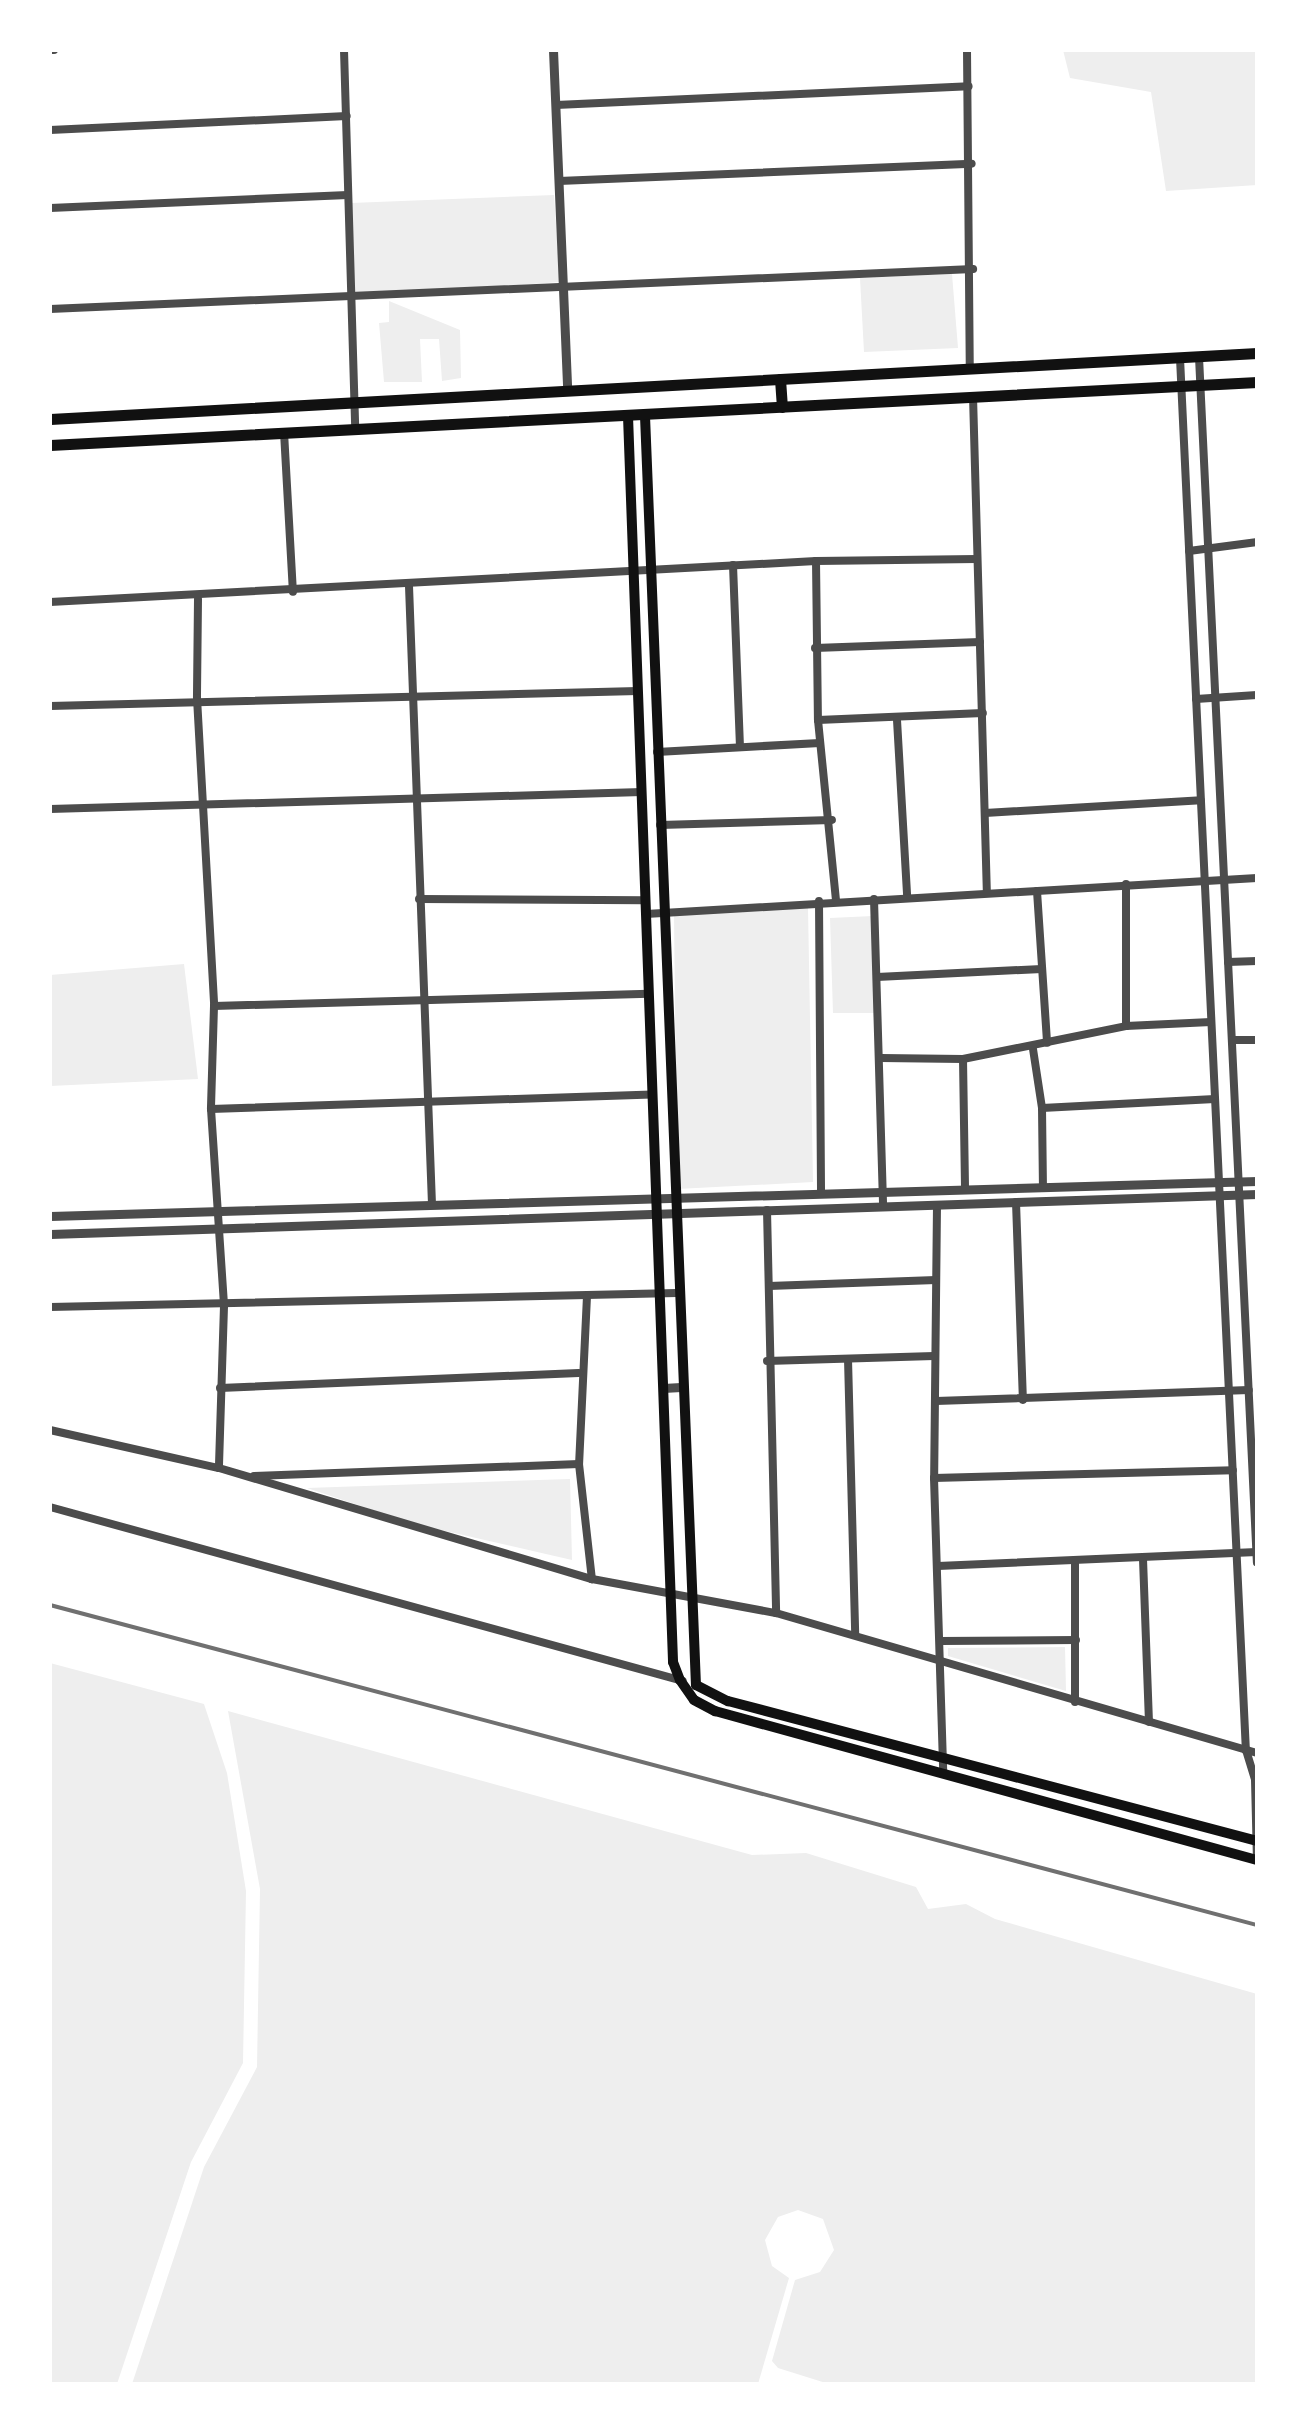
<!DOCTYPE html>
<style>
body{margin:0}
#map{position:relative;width:1307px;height:2434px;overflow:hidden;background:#fff;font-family:Karla,sans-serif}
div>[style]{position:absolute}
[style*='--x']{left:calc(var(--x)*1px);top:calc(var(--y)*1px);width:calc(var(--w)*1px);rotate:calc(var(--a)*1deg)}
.green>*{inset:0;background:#eee}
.minor>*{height:8px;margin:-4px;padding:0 4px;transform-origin:4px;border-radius:4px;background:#4c4c4c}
.tertiary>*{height:9px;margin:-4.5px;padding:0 4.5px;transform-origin:4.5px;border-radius:4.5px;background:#4c4c4c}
.secondary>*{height:10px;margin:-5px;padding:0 5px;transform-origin:5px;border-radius:5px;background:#111}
.primary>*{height:11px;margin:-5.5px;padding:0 5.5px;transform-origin:5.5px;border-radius:5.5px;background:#111}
.rail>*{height:4px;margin:-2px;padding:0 2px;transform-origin:2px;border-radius:2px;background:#707070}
span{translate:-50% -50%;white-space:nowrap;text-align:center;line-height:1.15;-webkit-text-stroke:8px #fff;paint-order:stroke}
.frame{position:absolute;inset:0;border:52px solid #fff;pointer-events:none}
</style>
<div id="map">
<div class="green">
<div style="clip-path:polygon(1063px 50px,1257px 50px,1257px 185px,1166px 191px,1151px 92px,1070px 78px)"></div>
<div style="clip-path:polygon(554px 195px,560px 282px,353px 297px,351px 203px)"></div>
<div style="clip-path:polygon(952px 274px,958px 348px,864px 352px,860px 278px)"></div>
<div style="clip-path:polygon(389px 301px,460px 330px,461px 378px,442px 381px,439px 339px,420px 339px,422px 382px,384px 382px,379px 323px,389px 322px)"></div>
<div style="clip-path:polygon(808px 908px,813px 1182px,677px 1189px,674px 914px)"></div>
<div style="clip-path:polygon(873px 916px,874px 1013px,833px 1013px,830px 918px)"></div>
<div style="clip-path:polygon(184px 964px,198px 1079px,50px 1086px,50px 975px)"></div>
<div style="clip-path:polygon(570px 1479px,572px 1560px,415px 1524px,307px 1488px)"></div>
<div style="clip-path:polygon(1065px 1647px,1066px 1691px,948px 1656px,948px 1648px)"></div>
<div style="clip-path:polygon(50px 1663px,204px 1704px,227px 1773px,246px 1891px,243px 2063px,191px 2162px,117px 2384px,50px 2384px)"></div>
<div style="clip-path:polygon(228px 1711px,752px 1855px,806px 1853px,916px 1887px,928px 1909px,966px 1904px,995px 1919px,1257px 1994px,1257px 2384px,829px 2384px,778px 2368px,772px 2361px,795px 2280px,820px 2272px,834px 2250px,823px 2219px,798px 2210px,778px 2217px,765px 2240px,772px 2266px,789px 2278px,758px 2384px,132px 2384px,204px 2167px,257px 2067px,260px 1889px)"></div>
</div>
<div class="minor">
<div style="--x:50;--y:50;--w:4;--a:0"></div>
<div style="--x:344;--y:50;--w:377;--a:88.3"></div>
<div style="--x:967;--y:50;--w:319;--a:89.5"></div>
<div style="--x:556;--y:105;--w:413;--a:-2.6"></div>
<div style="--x:50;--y:130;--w:297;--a:-2.7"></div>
<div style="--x:559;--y:181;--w:413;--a:-2.4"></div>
<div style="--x:50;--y:208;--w:298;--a:-2.5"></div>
<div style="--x:50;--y:309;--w:924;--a:-2.48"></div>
<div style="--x:1199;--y:357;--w:1207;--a:87.25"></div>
<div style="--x:1180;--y:358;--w:1394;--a:87.29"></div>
<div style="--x:1246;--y:1750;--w:31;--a:73"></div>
<div style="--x:1255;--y:1780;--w:80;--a:88.6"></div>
<div style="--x:973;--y:396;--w:496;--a:88.4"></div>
<div style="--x:284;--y:432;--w:160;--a:86.8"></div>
<div style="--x:1189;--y:551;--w:69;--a:-7.5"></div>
<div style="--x:816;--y:561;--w:159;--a:89.3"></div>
<div style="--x:818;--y:720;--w:181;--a:84.3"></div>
<div style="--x:733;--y:565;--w:182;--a:87.8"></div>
<div style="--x:409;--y:586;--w:619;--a:87.87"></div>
<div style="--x:198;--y:599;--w:99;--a:90.6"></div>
<div style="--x:197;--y:698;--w:308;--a:86.8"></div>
<div style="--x:214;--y:1006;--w:103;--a:91.7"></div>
<div style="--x:211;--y:1109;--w:197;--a:86.2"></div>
<div style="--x:224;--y:1306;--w:162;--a:91.8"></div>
<div style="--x:50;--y:602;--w:767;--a:-3.06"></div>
<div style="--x:816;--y:561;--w:161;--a:-0.7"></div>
<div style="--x:815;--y:648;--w:165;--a:-2.1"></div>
<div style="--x:1196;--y:699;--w:61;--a:-3.8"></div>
<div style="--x:50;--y:706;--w:588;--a:-1.46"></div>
<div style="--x:818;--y:720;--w:165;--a:-2.4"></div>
<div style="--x:897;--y:720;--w:176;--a:86.7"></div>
<div style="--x:657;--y:752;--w:163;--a:-3.2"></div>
<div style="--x:50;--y:809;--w:592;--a:-1.64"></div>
<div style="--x:985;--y:813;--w:216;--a:-3.4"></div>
<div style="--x:660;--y:825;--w:172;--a:-1.7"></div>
<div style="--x:1037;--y:891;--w:152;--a:86.2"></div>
<div style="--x:419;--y:899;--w:226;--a:0.3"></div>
<div style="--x:874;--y:899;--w:307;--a:88.3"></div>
<div style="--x:819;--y:901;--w:293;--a:89.6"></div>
<div style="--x:646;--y:914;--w:612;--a:-3.37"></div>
<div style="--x:1228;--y:962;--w:29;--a:-2"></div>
<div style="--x:877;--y:977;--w:165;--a:-2.8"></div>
<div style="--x:214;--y:1006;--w:435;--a:-1.6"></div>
<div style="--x:1126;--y:1026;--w:142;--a:-90"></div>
<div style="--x:1232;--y:1040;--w:25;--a:0"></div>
<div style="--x:1033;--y:1049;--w:60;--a:81.3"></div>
<div style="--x:1042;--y:1108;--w:79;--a:89.3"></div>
<div style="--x:881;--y:1058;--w:82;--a:0.7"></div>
<div style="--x:963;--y:1059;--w:166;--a:-11.4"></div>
<div style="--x:1126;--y:1026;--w:85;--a:-2.7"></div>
<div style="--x:963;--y:1059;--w:131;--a:89.1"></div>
<div style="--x:1042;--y:1108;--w:173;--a:-3"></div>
<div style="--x:211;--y:1109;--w:441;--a:-1.9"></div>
<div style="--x:1016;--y:1202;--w:198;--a:88"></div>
<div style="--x:937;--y:1205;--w:273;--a:90.6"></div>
<div style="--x:934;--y:1478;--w:293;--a:88.2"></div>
<div style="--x:767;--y:1210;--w:403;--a:88.7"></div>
<div style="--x:769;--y:1286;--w:167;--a:-2.1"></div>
<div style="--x:587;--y:1296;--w:168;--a:92.7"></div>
<div style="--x:579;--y:1464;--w:116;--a:83.6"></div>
<div style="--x:50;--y:1307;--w:627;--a:-1.28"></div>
<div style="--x:848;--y:1359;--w:276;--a:88.5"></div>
<div style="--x:767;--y:1361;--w:167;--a:-1.7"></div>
<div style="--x:220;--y:1388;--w:359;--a:-2.4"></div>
<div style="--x:936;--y:1401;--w:313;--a:-2"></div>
<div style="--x:50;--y:1430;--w:173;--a:12.7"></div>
<div style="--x:219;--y:1468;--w:389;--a:16.6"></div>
<div style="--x:592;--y:1579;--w:187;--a:10.5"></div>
<div style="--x:776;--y:1613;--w:501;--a:16.23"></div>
<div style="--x:254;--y:1476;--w:325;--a:-2.1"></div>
<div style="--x:934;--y:1478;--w:299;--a:-1.5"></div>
<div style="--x:50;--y:1507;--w:656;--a:15.37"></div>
<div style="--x:1143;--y:1559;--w:163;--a:87.9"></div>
<div style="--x:1075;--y:1560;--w:142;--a:90"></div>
<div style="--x:938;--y:1566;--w:319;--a:-2.5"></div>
<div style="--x:940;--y:1641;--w:136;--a:-0.4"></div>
</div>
<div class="tertiary">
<div style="--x:553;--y:50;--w:341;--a:87.6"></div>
<div style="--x:50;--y:1216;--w:1208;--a:-1.66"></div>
<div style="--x:50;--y:1234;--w:1208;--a:-1.9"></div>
<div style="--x:663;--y:1388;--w:18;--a:-3"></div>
</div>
<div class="secondary">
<div style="--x:628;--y:416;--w:1247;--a:87.93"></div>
<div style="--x:673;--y:1662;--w:19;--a:69"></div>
<div style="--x:680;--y:1680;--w:24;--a:55"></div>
<div style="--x:694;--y:1700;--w:24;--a:28"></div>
<div style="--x:715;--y:1711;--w:562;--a:15.37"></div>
<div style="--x:645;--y:416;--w:1270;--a:87.7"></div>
<div style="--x:696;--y:1685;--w:36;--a:27"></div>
<div style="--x:728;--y:1701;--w:547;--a:14.82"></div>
</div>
<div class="primary">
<div style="--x:780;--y:379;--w:28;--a:86"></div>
<div style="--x:50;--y:419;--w:1209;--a:-3.13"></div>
<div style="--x:50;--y:445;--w:1209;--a:-2.99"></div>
</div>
<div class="rail">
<div style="--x:50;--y:1605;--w:1249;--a:14.85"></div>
</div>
<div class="frame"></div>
</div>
